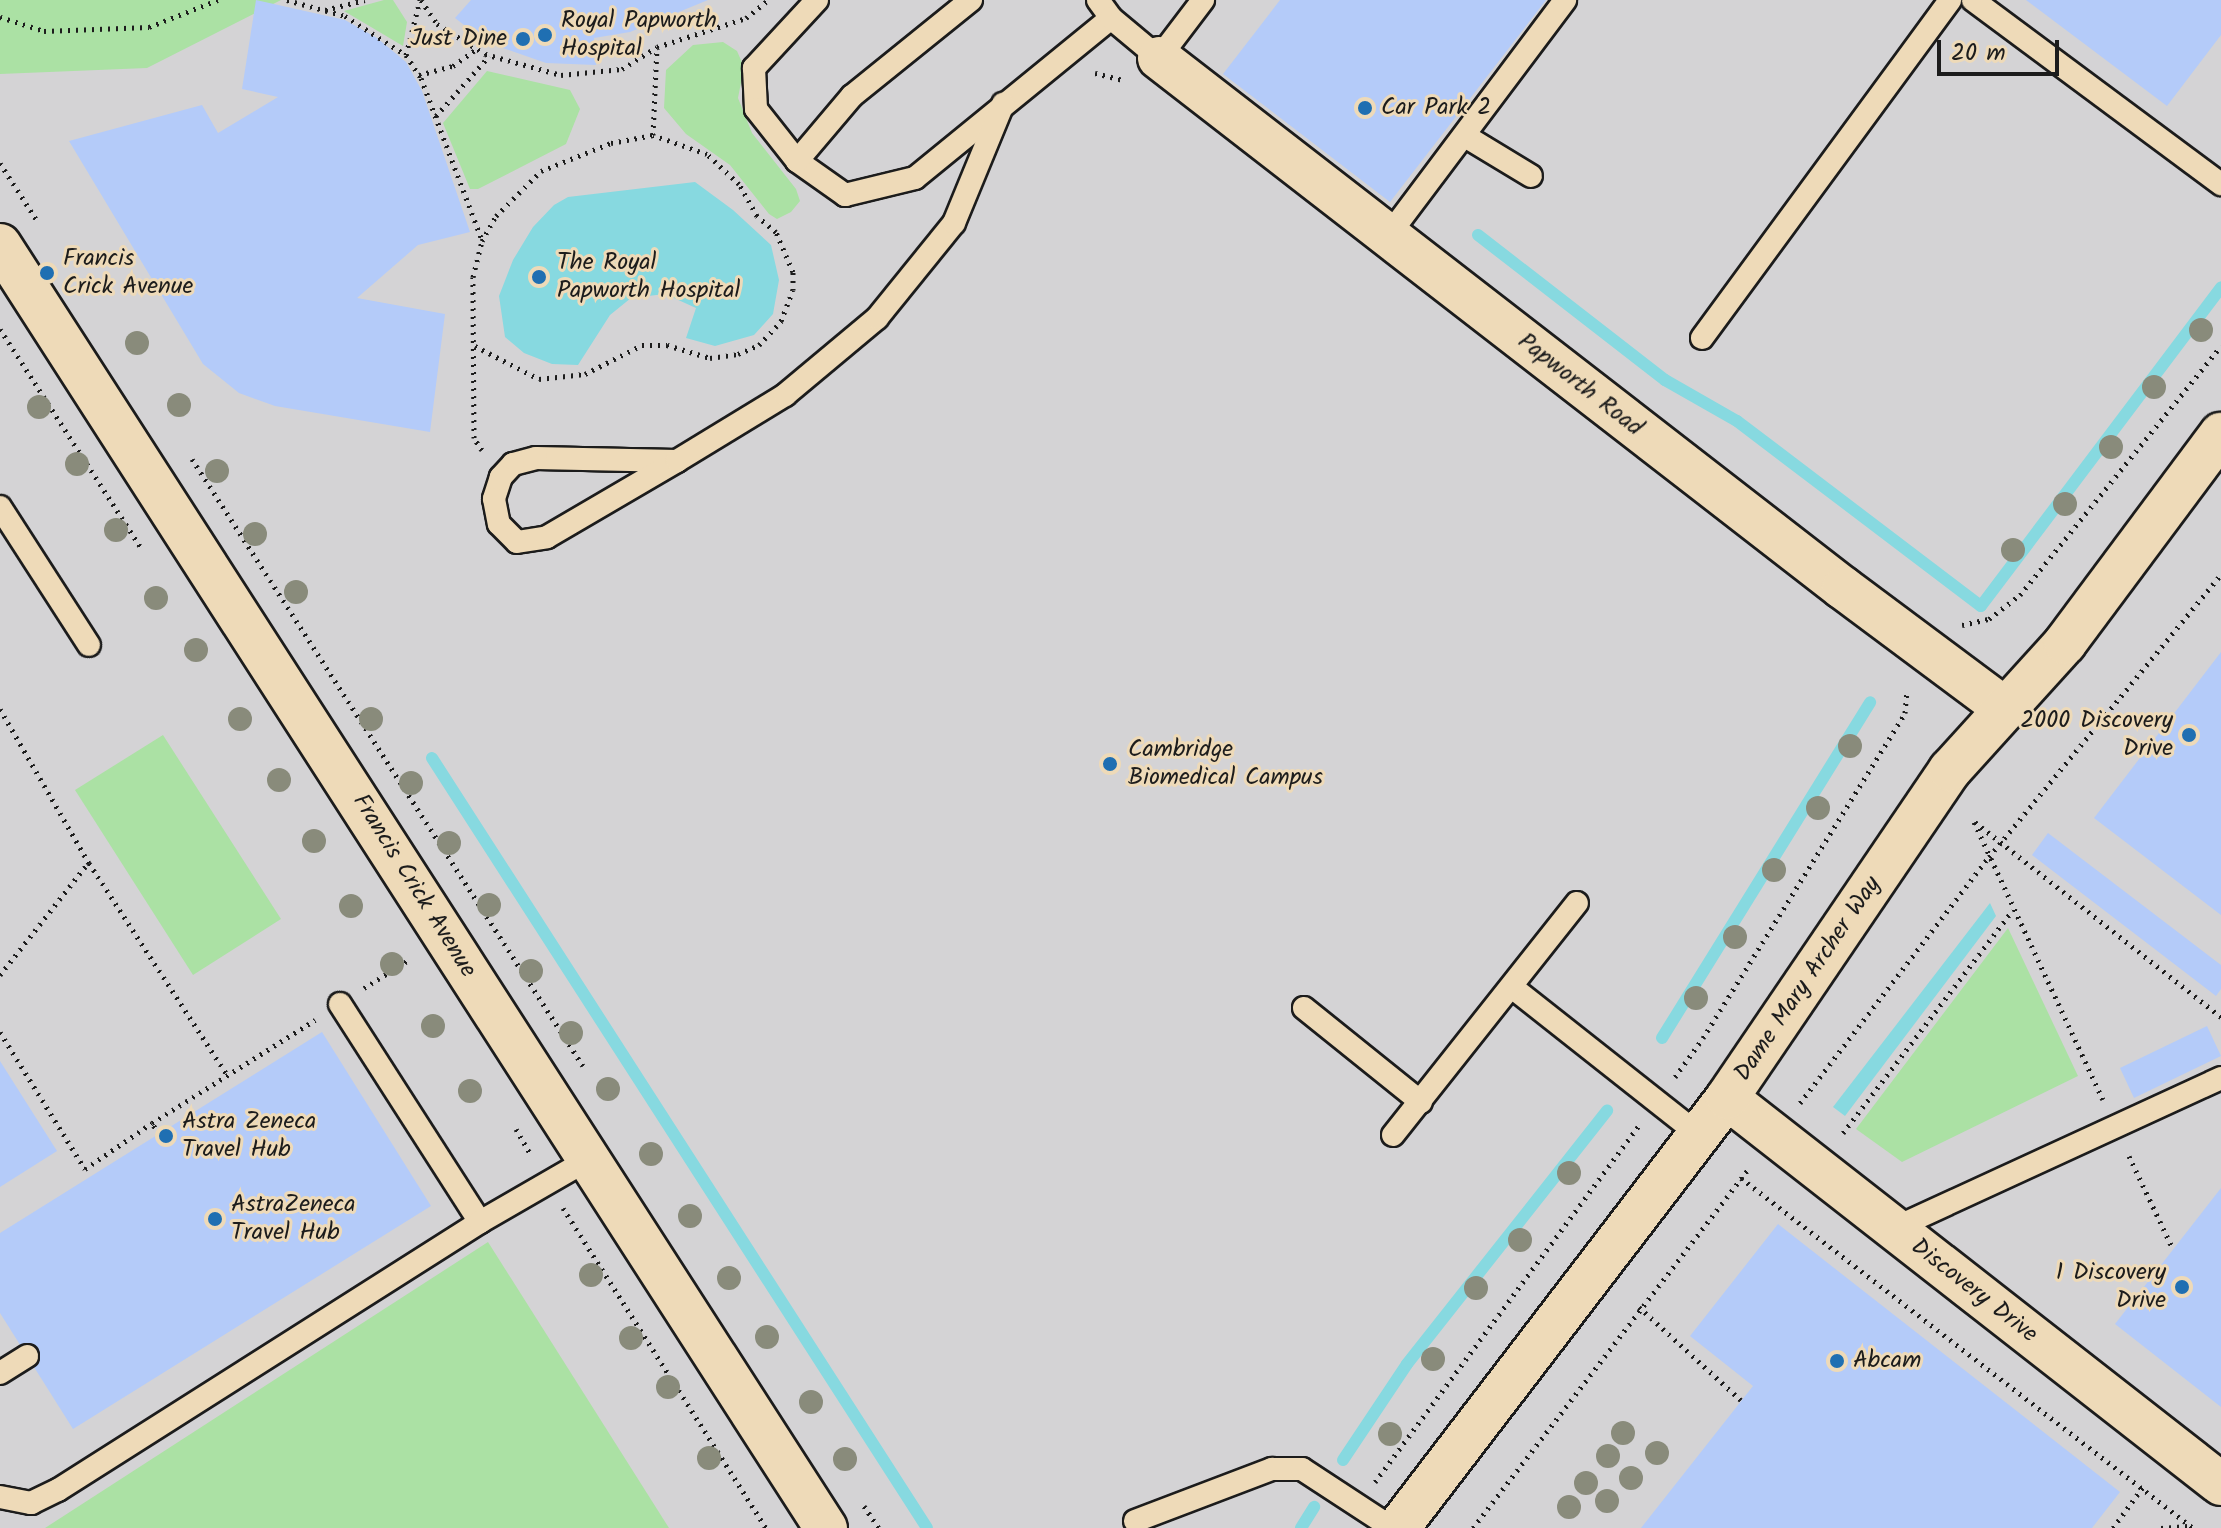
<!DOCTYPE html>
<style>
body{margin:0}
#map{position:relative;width:2221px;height:1528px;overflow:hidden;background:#e2d7c5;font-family:Kalam,sans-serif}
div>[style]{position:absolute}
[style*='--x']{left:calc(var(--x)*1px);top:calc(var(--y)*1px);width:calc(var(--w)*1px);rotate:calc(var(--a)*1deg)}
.built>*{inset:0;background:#d4d3d5}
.green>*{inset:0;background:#abe1a4}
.water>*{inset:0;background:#87d9e0}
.stream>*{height:12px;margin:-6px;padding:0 6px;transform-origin:6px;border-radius:6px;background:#87d9e0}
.building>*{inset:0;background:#b4cbf9}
.path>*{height:5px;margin-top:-2.5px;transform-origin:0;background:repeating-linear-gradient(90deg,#1c1c1c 0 2px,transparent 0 8px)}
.roads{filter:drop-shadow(2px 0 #1c1c1c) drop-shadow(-2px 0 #1c1c1c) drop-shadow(0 2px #1c1c1c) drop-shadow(0 -2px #1c1c1c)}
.lane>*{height:22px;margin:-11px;padding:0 11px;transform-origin:11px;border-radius:11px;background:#eedab8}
.street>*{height:42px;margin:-21px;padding:0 21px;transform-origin:21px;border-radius:21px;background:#eedab8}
.trees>*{width:24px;height:24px;margin:-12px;border-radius:50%;background:#898b7b}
.dots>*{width:22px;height:22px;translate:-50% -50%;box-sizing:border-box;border:4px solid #eedab8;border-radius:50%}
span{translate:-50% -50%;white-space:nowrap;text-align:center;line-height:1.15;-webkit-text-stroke:6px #eedab8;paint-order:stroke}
.poi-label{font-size:24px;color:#1c1c1c}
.left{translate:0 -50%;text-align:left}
.right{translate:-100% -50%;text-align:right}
.street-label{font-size:24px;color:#1c1c1c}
.scale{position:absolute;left:1937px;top:40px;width:122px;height:36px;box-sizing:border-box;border:4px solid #1c1c1c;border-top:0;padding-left:10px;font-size:24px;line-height:28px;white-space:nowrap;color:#1c1c1c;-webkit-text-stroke:6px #eedab8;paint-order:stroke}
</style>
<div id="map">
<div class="built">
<div style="clip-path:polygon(0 0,2221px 0,2221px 1528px,0 1528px)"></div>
</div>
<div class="green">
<div style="clip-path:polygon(0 0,281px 0,147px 68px,0 74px)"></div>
<div style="clip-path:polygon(384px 0,393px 0,407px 22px,403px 46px,344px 11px)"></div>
<div style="clip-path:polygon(723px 42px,737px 51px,744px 67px,738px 98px,752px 133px,796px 189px,800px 201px,791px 212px,777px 219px,769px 214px,730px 165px,686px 134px,664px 108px,666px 70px,693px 45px)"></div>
<div style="clip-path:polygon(487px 71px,570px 90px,580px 109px,566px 144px,478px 189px,470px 189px,443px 123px)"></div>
<div style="clip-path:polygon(163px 735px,281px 919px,193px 975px,75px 790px)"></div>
<div style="clip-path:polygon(2008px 928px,2078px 1076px,1902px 1162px,1856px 1129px)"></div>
<div style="clip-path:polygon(488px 1242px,669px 1528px,45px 1528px)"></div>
</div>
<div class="water">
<div style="clip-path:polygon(695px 182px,733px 210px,771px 245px,779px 280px,773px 314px,754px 335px,715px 346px,686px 338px,696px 308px,665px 294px,631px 298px,610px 315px,578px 365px,552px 364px,524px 353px,505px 337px,499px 296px,513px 260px,533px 227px,554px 205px,568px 197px)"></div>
<div style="clip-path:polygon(1990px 903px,1996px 916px,1845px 1116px,1833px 1107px)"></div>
</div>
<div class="stream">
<div style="--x:1478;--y:235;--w:237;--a:37.8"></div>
<div style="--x:1665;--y:380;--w:83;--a:29.7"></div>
<div style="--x:1737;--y:421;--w:306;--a:37.2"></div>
<div style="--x:1981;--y:606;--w:399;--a:-53"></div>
<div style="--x:432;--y:758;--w:915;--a:57.26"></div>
<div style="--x:1662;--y:1038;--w:395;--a:-58.2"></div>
<div style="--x:1343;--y:1460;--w:115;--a:-56.3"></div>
<div style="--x:1407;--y:1364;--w:323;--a:-51.7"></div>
<div style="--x:1301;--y:1528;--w:25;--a:-58"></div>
</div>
<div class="building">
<div style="clip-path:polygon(256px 0,345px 20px,377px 38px,406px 62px,422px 91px,470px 232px,418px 245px,357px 298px,445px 314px,430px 432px,275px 406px,239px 393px,203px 364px,69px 141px,202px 105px,218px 133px,278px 97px,242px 89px)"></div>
<div style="clip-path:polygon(471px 0,708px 0,630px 32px,594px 38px,596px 65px,546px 63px,486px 42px,455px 18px)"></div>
<div style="clip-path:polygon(1280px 0,1546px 0,1390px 202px,1223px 74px)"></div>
<div style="clip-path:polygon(2026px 0,2221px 0,2221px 35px,2167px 106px)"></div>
<div style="clip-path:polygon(2221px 652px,2221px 915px,2094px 818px)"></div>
<div style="clip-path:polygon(2048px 833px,2221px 965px,2221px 989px,2216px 996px,2032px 855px)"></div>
<div style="clip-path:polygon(2207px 1026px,2221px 1056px,2134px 1098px,2120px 1068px)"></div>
<div style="clip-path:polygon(322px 1032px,431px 1206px,73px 1429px,0 1313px,0 1233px)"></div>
<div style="clip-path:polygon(0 1061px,57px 1151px,0 1187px)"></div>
<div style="clip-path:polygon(2221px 1188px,2221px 1407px,2115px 1324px)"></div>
<div style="clip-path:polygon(1778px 1224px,2120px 1492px,2092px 1528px,1641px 1528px,1753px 1386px,1690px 1336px)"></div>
</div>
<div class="path">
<div style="--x:287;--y:0;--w:60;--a:15.4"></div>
<div style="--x:345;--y:16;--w:72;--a:32.6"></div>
<div style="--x:406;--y:55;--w:27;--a:57"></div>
<div style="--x:421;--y:78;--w:173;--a:69.4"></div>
<div style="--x:421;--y:0;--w:29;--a:56"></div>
<div style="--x:437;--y:24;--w:57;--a:32"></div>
<div style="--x:485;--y:54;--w:79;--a:15.4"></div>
<div style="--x:561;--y:75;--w:61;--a:-5.6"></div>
<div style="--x:622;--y:69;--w:41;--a:-32.2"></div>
<div style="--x:657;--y:47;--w:94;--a:-18"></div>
<div style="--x:746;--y:18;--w:28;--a:-39"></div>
<div style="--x:325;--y:10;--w:41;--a:-14"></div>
<div style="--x:0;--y:17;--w:46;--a:17.7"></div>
<div style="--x:44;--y:31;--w:105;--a:-2.2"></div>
<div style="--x:149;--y:27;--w:74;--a:-21.4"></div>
<div style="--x:406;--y:55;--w:57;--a:-75.7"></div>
<div style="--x:1095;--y:73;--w:30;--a:14"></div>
<div style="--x:419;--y:75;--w:35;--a:-15"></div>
<div style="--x:453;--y:66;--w:29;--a:-36"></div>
<div style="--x:436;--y:116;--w:80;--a:-48.5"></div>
<div style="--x:0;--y:163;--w:67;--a:57.3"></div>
<div style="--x:0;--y:329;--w:262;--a:57.2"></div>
<div style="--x:475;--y:346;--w:72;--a:27.3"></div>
<div style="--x:539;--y:379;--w:46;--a:-6.2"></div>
<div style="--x:585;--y:374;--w:64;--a:-27"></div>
<div style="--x:642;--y:345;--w:25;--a:0"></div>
<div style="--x:667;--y:345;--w:45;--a:16.8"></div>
<div style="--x:710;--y:358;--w:28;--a:-8"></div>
<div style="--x:738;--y:354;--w:23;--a:-23"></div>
<div style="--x:759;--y:345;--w:33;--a:-47"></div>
<div style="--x:781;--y:321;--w:33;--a:-69"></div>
<div style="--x:793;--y:290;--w:18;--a:-90"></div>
<div style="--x:793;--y:272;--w:43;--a:-113"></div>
<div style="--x:776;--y:232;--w:25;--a:-140"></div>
<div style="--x:757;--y:216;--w:37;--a:-119"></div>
<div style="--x:739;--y:184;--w:44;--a:-136.8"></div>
<div style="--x:707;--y:154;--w:57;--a:-160.6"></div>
<div style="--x:653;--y:135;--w:88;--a:-87.4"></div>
<div style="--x:482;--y:450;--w:14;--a:-124"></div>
<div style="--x:474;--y:438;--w:161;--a:-90.4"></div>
<div style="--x:473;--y:277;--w:37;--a:-76"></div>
<div style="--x:482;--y:241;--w:29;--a:-61"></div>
<div style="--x:496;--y:216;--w:64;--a:-45"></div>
<div style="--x:541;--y:171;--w:75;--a:-21.8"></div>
<div style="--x:611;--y:143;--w:43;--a:-10.8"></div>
<div style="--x:192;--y:459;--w:722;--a:57.21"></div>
<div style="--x:1962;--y:625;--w:28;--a:-13"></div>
<div style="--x:1989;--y:619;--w:39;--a:-38"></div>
<div style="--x:2020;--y:595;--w:320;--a:-51.1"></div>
<div style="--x:0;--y:709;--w:178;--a:60"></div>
<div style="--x:89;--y:863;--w:253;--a:56.9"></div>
<div style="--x:1974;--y:822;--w:306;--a:65.1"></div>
<div style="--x:1975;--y:822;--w:314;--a:38.4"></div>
<div style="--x:0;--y:975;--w:142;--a:-51.8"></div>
<div style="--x:364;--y:988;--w:51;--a:-32.1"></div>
<div style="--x:0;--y:1032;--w:161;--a:58.2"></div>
<div style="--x:85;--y:1169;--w:81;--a:-34.5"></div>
<div style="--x:1675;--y:1077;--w:48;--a:-54.3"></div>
<div style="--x:1703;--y:1038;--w:383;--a:-58.1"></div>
<div style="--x:1905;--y:713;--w:23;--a:-85"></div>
<div style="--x:1800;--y:1103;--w:310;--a:-52.5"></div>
<div style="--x:1989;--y:857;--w:365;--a:-50.6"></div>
<div style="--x:516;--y:1129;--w:30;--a:60"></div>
<div style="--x:1843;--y:1133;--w:280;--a:-52.7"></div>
<div style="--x:159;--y:1134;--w:13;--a:-122"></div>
<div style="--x:152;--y:1123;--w:193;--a:-32.3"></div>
<div style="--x:2129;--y:1156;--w:103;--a:64.7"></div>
<div style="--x:1741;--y:1178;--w:572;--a:37.75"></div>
<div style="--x:563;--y:1208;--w:379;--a:57.6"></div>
<div style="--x:1639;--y:1307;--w:138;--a:42.4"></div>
<div style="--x:1375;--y:1482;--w:443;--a:-53.5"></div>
<div style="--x:864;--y:1506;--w:27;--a:56"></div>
<div style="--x:1473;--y:1528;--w:455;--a:-52.5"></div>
<div style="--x:2113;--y:1528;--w:51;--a:-53.8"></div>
<div style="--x:2161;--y:1528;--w:27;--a:-4"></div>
</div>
<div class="roads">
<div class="lane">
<div style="--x:817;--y:0;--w:93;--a:132.8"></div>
<div style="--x:754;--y:68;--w:41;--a:87.2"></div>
<div style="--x:756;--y:109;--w:66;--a:51.7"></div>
<div style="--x:797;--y:161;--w:59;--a:35.3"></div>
<div style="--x:845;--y:195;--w:72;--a:-13.7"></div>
<div style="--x:915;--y:178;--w:253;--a:-39.2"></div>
<div style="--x:1098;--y:0;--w:22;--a:54"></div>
<div style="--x:1111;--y:18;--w:62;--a:39.8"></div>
<div style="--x:1159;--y:58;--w:73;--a:-52.8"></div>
<div style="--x:1973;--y:0;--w:309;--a:36.6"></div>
<div style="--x:1465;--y:136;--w:77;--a:31.2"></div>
<div style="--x:797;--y:161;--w:85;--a:-49.8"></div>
<div style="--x:852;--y:96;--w:153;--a:-38.9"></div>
<div style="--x:1388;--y:236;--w:295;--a:-53.1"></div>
<div style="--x:1702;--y:338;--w:419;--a:-53.7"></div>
<div style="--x:677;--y:461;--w:141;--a:-178.8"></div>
<div style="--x:536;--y:458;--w:24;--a:165"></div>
<div style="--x:513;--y:464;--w:18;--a:133"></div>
<div style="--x:501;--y:477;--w:23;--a:108"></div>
<div style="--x:494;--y:499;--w:25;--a:79"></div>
<div style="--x:499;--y:524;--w:25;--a:45"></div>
<div style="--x:517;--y:542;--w:30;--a:-9"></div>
<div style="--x:547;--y:537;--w:151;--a:-30.3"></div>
<div style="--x:677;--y:461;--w:127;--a:-31.4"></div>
<div style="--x:785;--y:395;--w:120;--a:-39.9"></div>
<div style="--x:877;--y:318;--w:122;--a:-51"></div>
<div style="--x:954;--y:223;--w:129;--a:-67.6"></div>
<div style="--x:0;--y:507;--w:164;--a:57.2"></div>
<div style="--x:1513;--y:988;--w:237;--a:38.3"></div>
<div style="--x:340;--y:1004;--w:259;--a:57.3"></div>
<div style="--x:1304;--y:1008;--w:150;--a:38.8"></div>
<div style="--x:1393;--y:1135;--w:296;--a:-51.6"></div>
<div style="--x:1895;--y:1228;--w:359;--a:-24.7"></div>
<div style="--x:0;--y:1373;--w:32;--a:-32"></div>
<div style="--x:0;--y:1497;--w:32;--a:11"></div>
<div style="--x:31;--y:1503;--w:30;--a:-26"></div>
<div style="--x:58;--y:1490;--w:500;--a:-32.4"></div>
<div style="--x:480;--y:1222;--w:126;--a:-30"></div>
<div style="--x:1135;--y:1521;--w:147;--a:-20.8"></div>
<div style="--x:1272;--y:1469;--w:30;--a:0"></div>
<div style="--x:1302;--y:1469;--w:108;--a:33.2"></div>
</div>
<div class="street">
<div style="--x:1159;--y:58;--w:865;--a:37.77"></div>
<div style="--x:1843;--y:588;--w:201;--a:36.7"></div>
<div style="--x:0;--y:245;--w:1526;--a:57.23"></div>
<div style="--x:1727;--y:1098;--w:627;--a:38"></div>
<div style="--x:1398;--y:1528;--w:541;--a:-52.58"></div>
<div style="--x:1727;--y:1098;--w:397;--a:-55.8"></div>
<div style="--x:1950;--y:770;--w:171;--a:-47.8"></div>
<div style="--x:2065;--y:643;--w:261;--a:-53.3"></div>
</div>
</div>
<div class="trees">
<div style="left:2201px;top:330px"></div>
<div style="left:137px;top:343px"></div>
<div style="left:2154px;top:387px"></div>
<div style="left:179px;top:405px"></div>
<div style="left:39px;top:407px"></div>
<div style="left:2111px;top:447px"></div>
<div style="left:77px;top:464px"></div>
<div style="left:217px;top:471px"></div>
<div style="left:2065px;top:504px"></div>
<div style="left:116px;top:530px"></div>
<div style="left:255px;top:534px"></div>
<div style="left:2013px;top:550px"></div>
<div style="left:296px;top:592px"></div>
<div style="left:156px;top:598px"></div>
<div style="left:196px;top:650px"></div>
<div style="left:240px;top:719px"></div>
<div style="left:371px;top:719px"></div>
<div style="left:1850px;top:746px"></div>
<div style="left:279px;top:780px"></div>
<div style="left:411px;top:783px"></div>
<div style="left:1818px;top:808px"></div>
<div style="left:314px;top:841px"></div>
<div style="left:449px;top:843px"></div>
<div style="left:1774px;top:870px"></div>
<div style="left:489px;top:905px"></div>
<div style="left:351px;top:906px"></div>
<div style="left:1735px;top:937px"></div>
<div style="left:392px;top:964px"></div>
<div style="left:531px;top:971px"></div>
<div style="left:1696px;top:998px"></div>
<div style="left:433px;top:1026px"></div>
<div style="left:571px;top:1033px"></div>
<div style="left:608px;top:1089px"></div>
<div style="left:470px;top:1091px"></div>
<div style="left:651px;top:1154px"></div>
<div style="left:1569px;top:1173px"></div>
<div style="left:690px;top:1216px"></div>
<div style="left:1520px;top:1240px"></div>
<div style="left:591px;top:1275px"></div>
<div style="left:729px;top:1278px"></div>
<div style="left:1476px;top:1288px"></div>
<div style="left:767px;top:1337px"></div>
<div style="left:631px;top:1338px"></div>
<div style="left:1433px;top:1359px"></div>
<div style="left:668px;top:1387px"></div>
<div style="left:811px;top:1402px"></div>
<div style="left:1623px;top:1433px"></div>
<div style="left:1390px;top:1434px"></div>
<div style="left:1657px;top:1453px"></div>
<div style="left:1608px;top:1456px"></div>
<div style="left:709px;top:1458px"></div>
<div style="left:845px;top:1459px"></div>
<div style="left:1631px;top:1478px"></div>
<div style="left:1586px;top:1483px"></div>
<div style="left:1607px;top:1501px"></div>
<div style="left:1569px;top:1507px"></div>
</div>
<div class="dots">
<div style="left:545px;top:35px;background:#1f6fb2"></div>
<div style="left:523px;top:39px;background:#1f6fb2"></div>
<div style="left:1365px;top:108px;background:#1f6fb2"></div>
<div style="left:47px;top:273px;background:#1f6fb2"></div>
<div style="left:539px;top:277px;background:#1f6fb2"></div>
<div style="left:2189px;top:735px;background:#1f6fb2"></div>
<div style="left:1110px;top:764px;background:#1f6fb2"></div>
<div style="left:166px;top:1136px;background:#1f6fb2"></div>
<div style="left:215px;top:1219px;background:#1f6fb2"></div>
<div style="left:2182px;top:1287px;background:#1f6fb2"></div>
<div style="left:1837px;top:1361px;background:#1f6fb2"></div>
</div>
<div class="poi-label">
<span class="left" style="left:561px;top:35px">Royal Papworth<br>Hospital</span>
<span class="right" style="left:507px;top:39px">Just Dine</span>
<span class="left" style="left:1381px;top:108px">Car Park 2</span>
<span class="left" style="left:63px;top:273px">Francis<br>Crick Avenue</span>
<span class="left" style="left:557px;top:277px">The Royal<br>Papworth Hospital</span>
<span class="right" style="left:2173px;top:735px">2000 Discovery<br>Drive</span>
<span class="left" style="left:1128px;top:764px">Cambridge<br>Biomedical Campus</span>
<span class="left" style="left:182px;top:1136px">Astra Zeneca<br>Travel Hub</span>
<span class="left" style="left:231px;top:1219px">AstraZeneca<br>Travel Hub</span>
<span class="right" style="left:2166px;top:1287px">1 Discovery<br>Drive</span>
<span class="left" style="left:1853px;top:1361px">Abcam</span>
</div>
<div class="street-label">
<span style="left:1580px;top:385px;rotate:38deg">Papworth Road</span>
<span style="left:414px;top:886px;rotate:58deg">Francis Crick Avenue</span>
<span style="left:1808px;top:979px;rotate:-56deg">Dame Mary Archer Way</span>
<span style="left:1974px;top:1291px;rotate:38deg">Discovery Drive</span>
</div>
<div class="scale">20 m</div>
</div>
